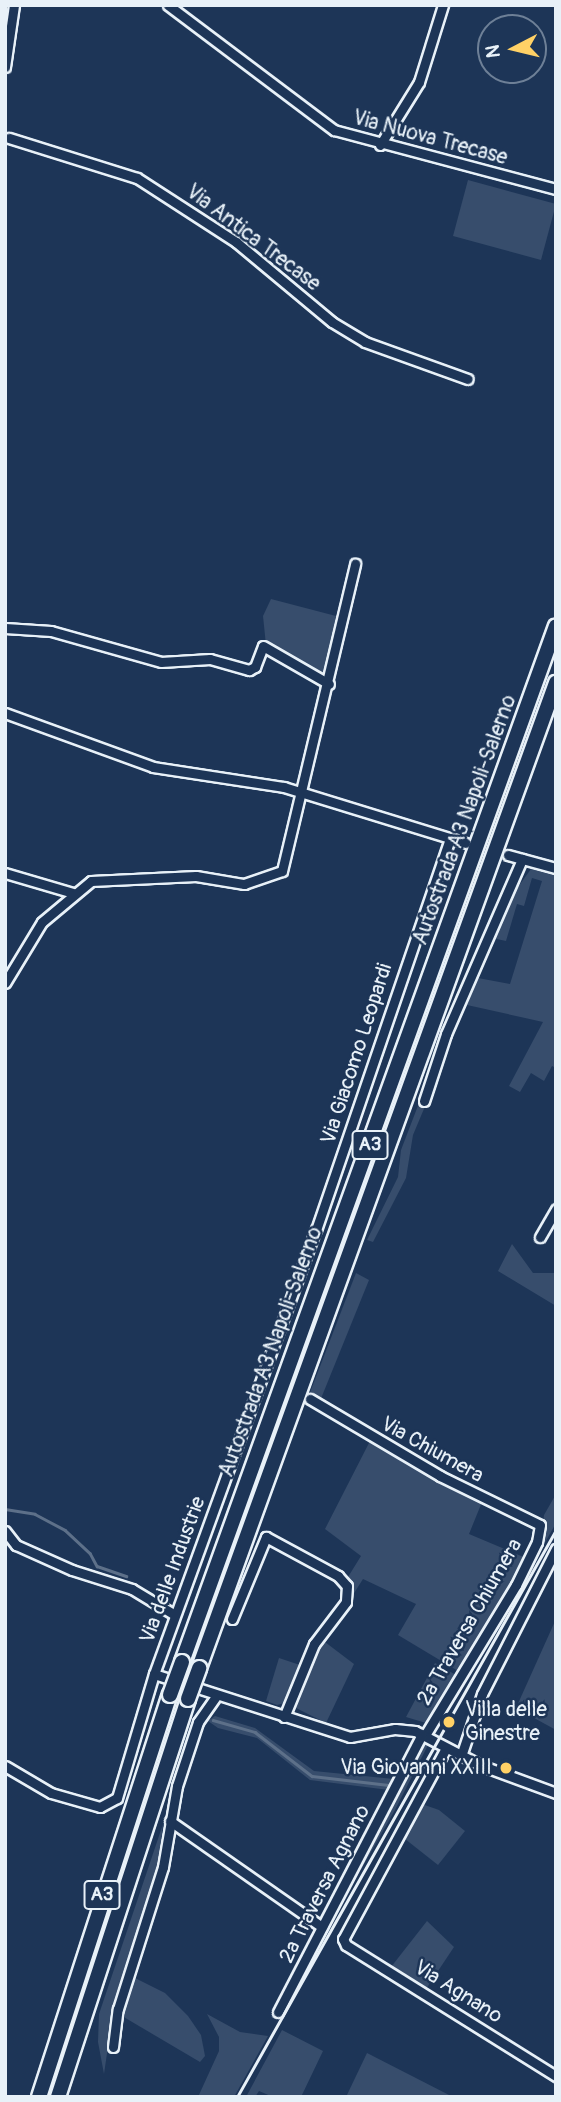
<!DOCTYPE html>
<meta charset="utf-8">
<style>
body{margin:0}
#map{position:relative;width:561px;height:2102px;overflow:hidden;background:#1d3557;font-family:Pangolin,sans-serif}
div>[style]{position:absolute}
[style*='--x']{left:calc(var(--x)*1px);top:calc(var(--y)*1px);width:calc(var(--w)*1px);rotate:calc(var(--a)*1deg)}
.green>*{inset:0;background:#374d6c}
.stream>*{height:2.5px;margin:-1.25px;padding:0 1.25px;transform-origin:1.25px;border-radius:1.25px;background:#5d7089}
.roads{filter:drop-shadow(2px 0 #e8f1f8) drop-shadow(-2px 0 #e8f1f8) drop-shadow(0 2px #e8f1f8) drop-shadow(0 -2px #e8f1f8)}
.minor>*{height:9px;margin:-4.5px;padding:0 4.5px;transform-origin:4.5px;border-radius:4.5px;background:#1d3557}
.highway>*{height:14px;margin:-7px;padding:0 7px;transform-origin:7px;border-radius:7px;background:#1d3557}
.rail>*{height:2.5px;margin:-1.25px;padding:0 1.25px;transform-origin:1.25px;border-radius:1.25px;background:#e8f1f8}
.bridges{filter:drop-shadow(2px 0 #e8f1f8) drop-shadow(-2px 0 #e8f1f8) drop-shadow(0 2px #e8f1f8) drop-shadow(0 -2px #e8f1f8)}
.highway-bridge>*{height:14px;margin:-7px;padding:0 7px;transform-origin:7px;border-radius:7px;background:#1d3557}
.dots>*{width:19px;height:19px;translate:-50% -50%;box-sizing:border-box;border:4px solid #1d3557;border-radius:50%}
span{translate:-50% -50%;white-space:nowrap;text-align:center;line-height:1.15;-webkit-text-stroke:5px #1d3557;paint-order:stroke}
.shield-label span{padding:2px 5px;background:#1d3557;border:2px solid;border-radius:5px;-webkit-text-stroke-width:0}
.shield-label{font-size:19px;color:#e8f1f8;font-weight:700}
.street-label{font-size:21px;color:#e8f1f8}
.poi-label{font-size:21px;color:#e8f1f8}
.left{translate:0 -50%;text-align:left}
.right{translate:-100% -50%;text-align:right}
.frame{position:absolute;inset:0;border:7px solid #e8f1f8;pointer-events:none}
.north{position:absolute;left:477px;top:14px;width:70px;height:70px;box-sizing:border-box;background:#1d3557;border:2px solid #6e8097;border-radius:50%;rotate:263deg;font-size:19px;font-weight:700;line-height:28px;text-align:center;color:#e8f1f8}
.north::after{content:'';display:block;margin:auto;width:24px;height:32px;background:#ffd166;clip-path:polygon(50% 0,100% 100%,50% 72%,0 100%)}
</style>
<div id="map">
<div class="green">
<div style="clip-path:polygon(468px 180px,556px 204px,541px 260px,453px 236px)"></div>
<div style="clip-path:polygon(271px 599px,336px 616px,326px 674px,320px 676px,266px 645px,263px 616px)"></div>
<div style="clip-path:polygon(531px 869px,556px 876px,556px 1068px,552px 1066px,544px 1081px,531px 1073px,520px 1092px,509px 1086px,543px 1022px,467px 1005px,478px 978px,510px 984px,542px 881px,532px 878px,524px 906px,517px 904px,506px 941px,492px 938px,505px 905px)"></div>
<div style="clip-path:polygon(419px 1103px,426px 1104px,413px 1135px,406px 1178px,373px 1242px,367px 1240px,398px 1177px,401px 1150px)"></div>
<div style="clip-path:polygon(512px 1244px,533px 1273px,556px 1273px,556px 1306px,498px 1271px)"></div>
<div style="clip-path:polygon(356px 1273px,369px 1280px,320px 1401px,309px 1395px)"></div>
<div style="clip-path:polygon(370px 1441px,482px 1502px,469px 1534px,526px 1558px,458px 1671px,398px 1635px,416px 1604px,363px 1579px,351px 1598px,348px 1577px,361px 1556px,325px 1529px)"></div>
<div style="clip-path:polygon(556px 1494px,556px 1523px,479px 1660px,447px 1705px,541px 1542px,544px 1515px)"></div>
<div style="clip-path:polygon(556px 1619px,556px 1730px,516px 1708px)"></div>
<div style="clip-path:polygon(321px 1639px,354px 1664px,326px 1723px,292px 1706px)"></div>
<div style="clip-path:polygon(279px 1658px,300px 1665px,284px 1703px,277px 1705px,266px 1701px)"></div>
<div style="clip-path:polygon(435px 1663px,456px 1675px,426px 1723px,406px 1717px)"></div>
<div style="clip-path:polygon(215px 1716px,255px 1728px,314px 1771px,394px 1779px,389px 1790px,310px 1780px,257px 1738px,218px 1728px,208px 1721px)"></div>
<div style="clip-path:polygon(421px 1742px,428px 1745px,395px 1810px,315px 1950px)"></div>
<div style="clip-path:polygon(419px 1803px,439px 1810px,465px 1831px,438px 1865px,400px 1835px)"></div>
<div style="clip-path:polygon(163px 1824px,158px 1869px,115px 1998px,104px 2074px,98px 2042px,99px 2014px)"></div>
<div style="clip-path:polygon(427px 1921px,454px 1947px,426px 1989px,391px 1967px)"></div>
<div style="clip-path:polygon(133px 1977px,165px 1993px,188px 2016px,201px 2035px,205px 2056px,200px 2062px,122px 2016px)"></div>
<div style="clip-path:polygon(207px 2014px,240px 2032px,268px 2036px,234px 2097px,198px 2097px,219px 2051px,219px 2037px)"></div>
<div style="clip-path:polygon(282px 2030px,323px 2051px,301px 2097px,273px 2097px,259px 2091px,255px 2097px,246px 2097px)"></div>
<div style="clip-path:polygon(367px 2053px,453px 2097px,346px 2097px)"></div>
</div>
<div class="stream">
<div style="--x:5;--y:1509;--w:30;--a:9"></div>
<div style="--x:35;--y:1514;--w:34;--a:28"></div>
<div style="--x:65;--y:1530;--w:34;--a:43"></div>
<div style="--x:90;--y:1553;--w:15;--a:62"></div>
<div style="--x:97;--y:1566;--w:31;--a:19"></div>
<div style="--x:213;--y:1720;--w:44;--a:15.9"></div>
<div style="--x:255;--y:1732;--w:72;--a:37.7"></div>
<div style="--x:312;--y:1776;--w:79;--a:6.6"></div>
<div style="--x:554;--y:2097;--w:5;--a:-68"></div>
</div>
<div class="roads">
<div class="minor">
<div style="--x:168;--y:5;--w:208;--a:37"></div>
<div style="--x:334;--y:130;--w:230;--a:14.9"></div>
<div style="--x:5;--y:67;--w:63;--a:-81.7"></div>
<div style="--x:9;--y:138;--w:134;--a:17.4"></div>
<div style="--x:137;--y:178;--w:118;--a:32.9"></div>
<div style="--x:236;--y:242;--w:125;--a:39.8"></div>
<div style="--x:332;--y:322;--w:39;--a:31"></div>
<div style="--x:365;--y:342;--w:109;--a:19.8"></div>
<div style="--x:380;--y:145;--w:74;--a:-58.2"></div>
<div style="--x:419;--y:82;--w:81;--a:-72.7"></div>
<div style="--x:5;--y:628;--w:46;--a:3.7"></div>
<div style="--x:51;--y:631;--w:114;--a:15.7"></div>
<div style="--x:161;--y:662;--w:49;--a:-3.5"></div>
<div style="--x:210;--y:659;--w:41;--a:15.8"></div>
<div style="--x:249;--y:670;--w:7;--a:-27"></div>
<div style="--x:255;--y:667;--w:22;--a:-69"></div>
<div style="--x:263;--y:646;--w:76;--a:29.9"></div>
<div style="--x:5;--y:713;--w:158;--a:20"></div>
<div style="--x:153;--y:767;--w:133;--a:8.7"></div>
<div style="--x:284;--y:787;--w:190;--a:17.1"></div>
<div style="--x:508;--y:855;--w:50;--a:15.2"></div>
<div style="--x:5;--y:873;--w:71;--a:16.4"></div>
<div style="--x:5;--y:983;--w:71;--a:-58.8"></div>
<div style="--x:42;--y:922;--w:64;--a:-39.9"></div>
<div style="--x:91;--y:881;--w:105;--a:-2.7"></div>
<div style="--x:196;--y:876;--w:49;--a:9.5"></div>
<div style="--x:244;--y:884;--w:40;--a:-18.9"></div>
<div style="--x:282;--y:871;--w:316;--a:-76.6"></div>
<div style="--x:424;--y:1101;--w:71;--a:-71.8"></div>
<div style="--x:446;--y:1034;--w:191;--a:-66.5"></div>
<div style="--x:540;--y:1237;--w:32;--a:-60"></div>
<div style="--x:310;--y:1399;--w:151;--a:30.6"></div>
<div style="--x:440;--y:1476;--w:111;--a:26.1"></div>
<div style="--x:540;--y:1525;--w:17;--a:100"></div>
<div style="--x:537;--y:1542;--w:48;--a:116"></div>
<div style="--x:516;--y:1585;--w:175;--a:121.2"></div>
<div style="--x:5;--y:1531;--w:18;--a:52"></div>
<div style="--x:16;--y:1545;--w:61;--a:24.1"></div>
<div style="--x:72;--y:1570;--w:63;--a:17.6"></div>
<div style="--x:132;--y:1589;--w:50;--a:31.2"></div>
<div style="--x:232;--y:1619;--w:89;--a:-67.5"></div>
<div style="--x:266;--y:1537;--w:82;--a:28.4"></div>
<div style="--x:338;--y:1576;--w:13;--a:48"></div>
<div style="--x:347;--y:1586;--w:16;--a:94"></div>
<div style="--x:346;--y:1602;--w:53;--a:127.3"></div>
<div style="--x:314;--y:1644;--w:79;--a:112.3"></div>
<div style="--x:154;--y:1674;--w:206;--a:17.8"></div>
<div style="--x:350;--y:1737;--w:46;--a:-10.1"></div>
<div style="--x:395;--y:1729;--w:20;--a:6"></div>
<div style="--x:415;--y:1731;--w:73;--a:27.6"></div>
<div style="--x:480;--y:1765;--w:81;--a:20.2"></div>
<div style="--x:446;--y:1748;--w:217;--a:118.3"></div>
<div style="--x:343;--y:1939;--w:7;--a:63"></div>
<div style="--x:346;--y:1945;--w:248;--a:32"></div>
<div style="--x:461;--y:1756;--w:65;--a:-71.3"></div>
<div style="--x:482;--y:1694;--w:163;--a:-63"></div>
<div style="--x:5;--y:1766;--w:53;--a:30.4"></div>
<div style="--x:51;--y:1793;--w:51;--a:15.9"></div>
<div style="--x:100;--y:1807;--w:19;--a:-28"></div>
<div style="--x:117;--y:1798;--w:129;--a:-73.4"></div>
<div style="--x:154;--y:1674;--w:473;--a:-70"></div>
<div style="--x:316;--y:1230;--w:414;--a:-71.1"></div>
<div style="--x:170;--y:1821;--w:185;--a:34.9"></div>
<div style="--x:278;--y:2012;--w:313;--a:-62.6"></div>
<div style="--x:113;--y:2047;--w:38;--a:-83"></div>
<div style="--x:118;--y:2009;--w:149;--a:-72.4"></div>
<div style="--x:163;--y:1867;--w:82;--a:-80.2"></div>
<div style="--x:177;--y:1786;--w:67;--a:-71.8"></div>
<div style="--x:198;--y:1722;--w:33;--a:-55"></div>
</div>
<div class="highway">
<div style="--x:182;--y:1662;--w:1101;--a:-70.15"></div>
<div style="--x:199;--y:1668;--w:1048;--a:-70.08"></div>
<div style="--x:39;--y:2097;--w:423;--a:-72"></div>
<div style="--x:58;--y:2097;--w:419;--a:-71.9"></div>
</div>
</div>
<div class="rail">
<div style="--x:237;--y:2097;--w:651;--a:-60.64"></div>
</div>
<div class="bridges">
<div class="highway-bridge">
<div style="--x:170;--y:1695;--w:35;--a:-70"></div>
<div style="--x:188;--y:1699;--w:33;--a:-70"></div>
</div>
</div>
<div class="dots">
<div style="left:449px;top:1722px;background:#ffd166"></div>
<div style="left:506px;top:1768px;background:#ffd166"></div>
</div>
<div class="shield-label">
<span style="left:370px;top:1145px">A3</span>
<span style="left:102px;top:1895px">A3</span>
</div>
<div class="street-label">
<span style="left:430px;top:138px;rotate:15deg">Via Nuova Trecase</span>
<span style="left:253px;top:238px;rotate:37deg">Via Antica Trecase</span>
<span style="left:465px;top:820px;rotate:-70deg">Autostrada A3 Napoli-Salerno</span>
<span style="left:357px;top:1054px;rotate:-72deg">Via Giacomo Leopardi</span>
<span style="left:271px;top:1352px;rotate:-70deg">Autostrada A3 Napoli-Salerno</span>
<span style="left:432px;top:1450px;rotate:29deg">Via Chiumera</span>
<span style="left:173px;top:1570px;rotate:-70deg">Via delle Industrie</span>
<span style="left:470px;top:1622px;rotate:-60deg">2ª Traversa Chiumera</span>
<span style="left:325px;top:1884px;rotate:-63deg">2ª Traversa Agnano</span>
<span style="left:458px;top:1992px;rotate:32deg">Via Agnano</span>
</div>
<div class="poi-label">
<span class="left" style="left:465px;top:1722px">Villa delle<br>Ginestre</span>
<span class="right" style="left:492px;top:1768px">Via Giovanni XXIII</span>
</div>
<div class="frame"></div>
<div class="north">N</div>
</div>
